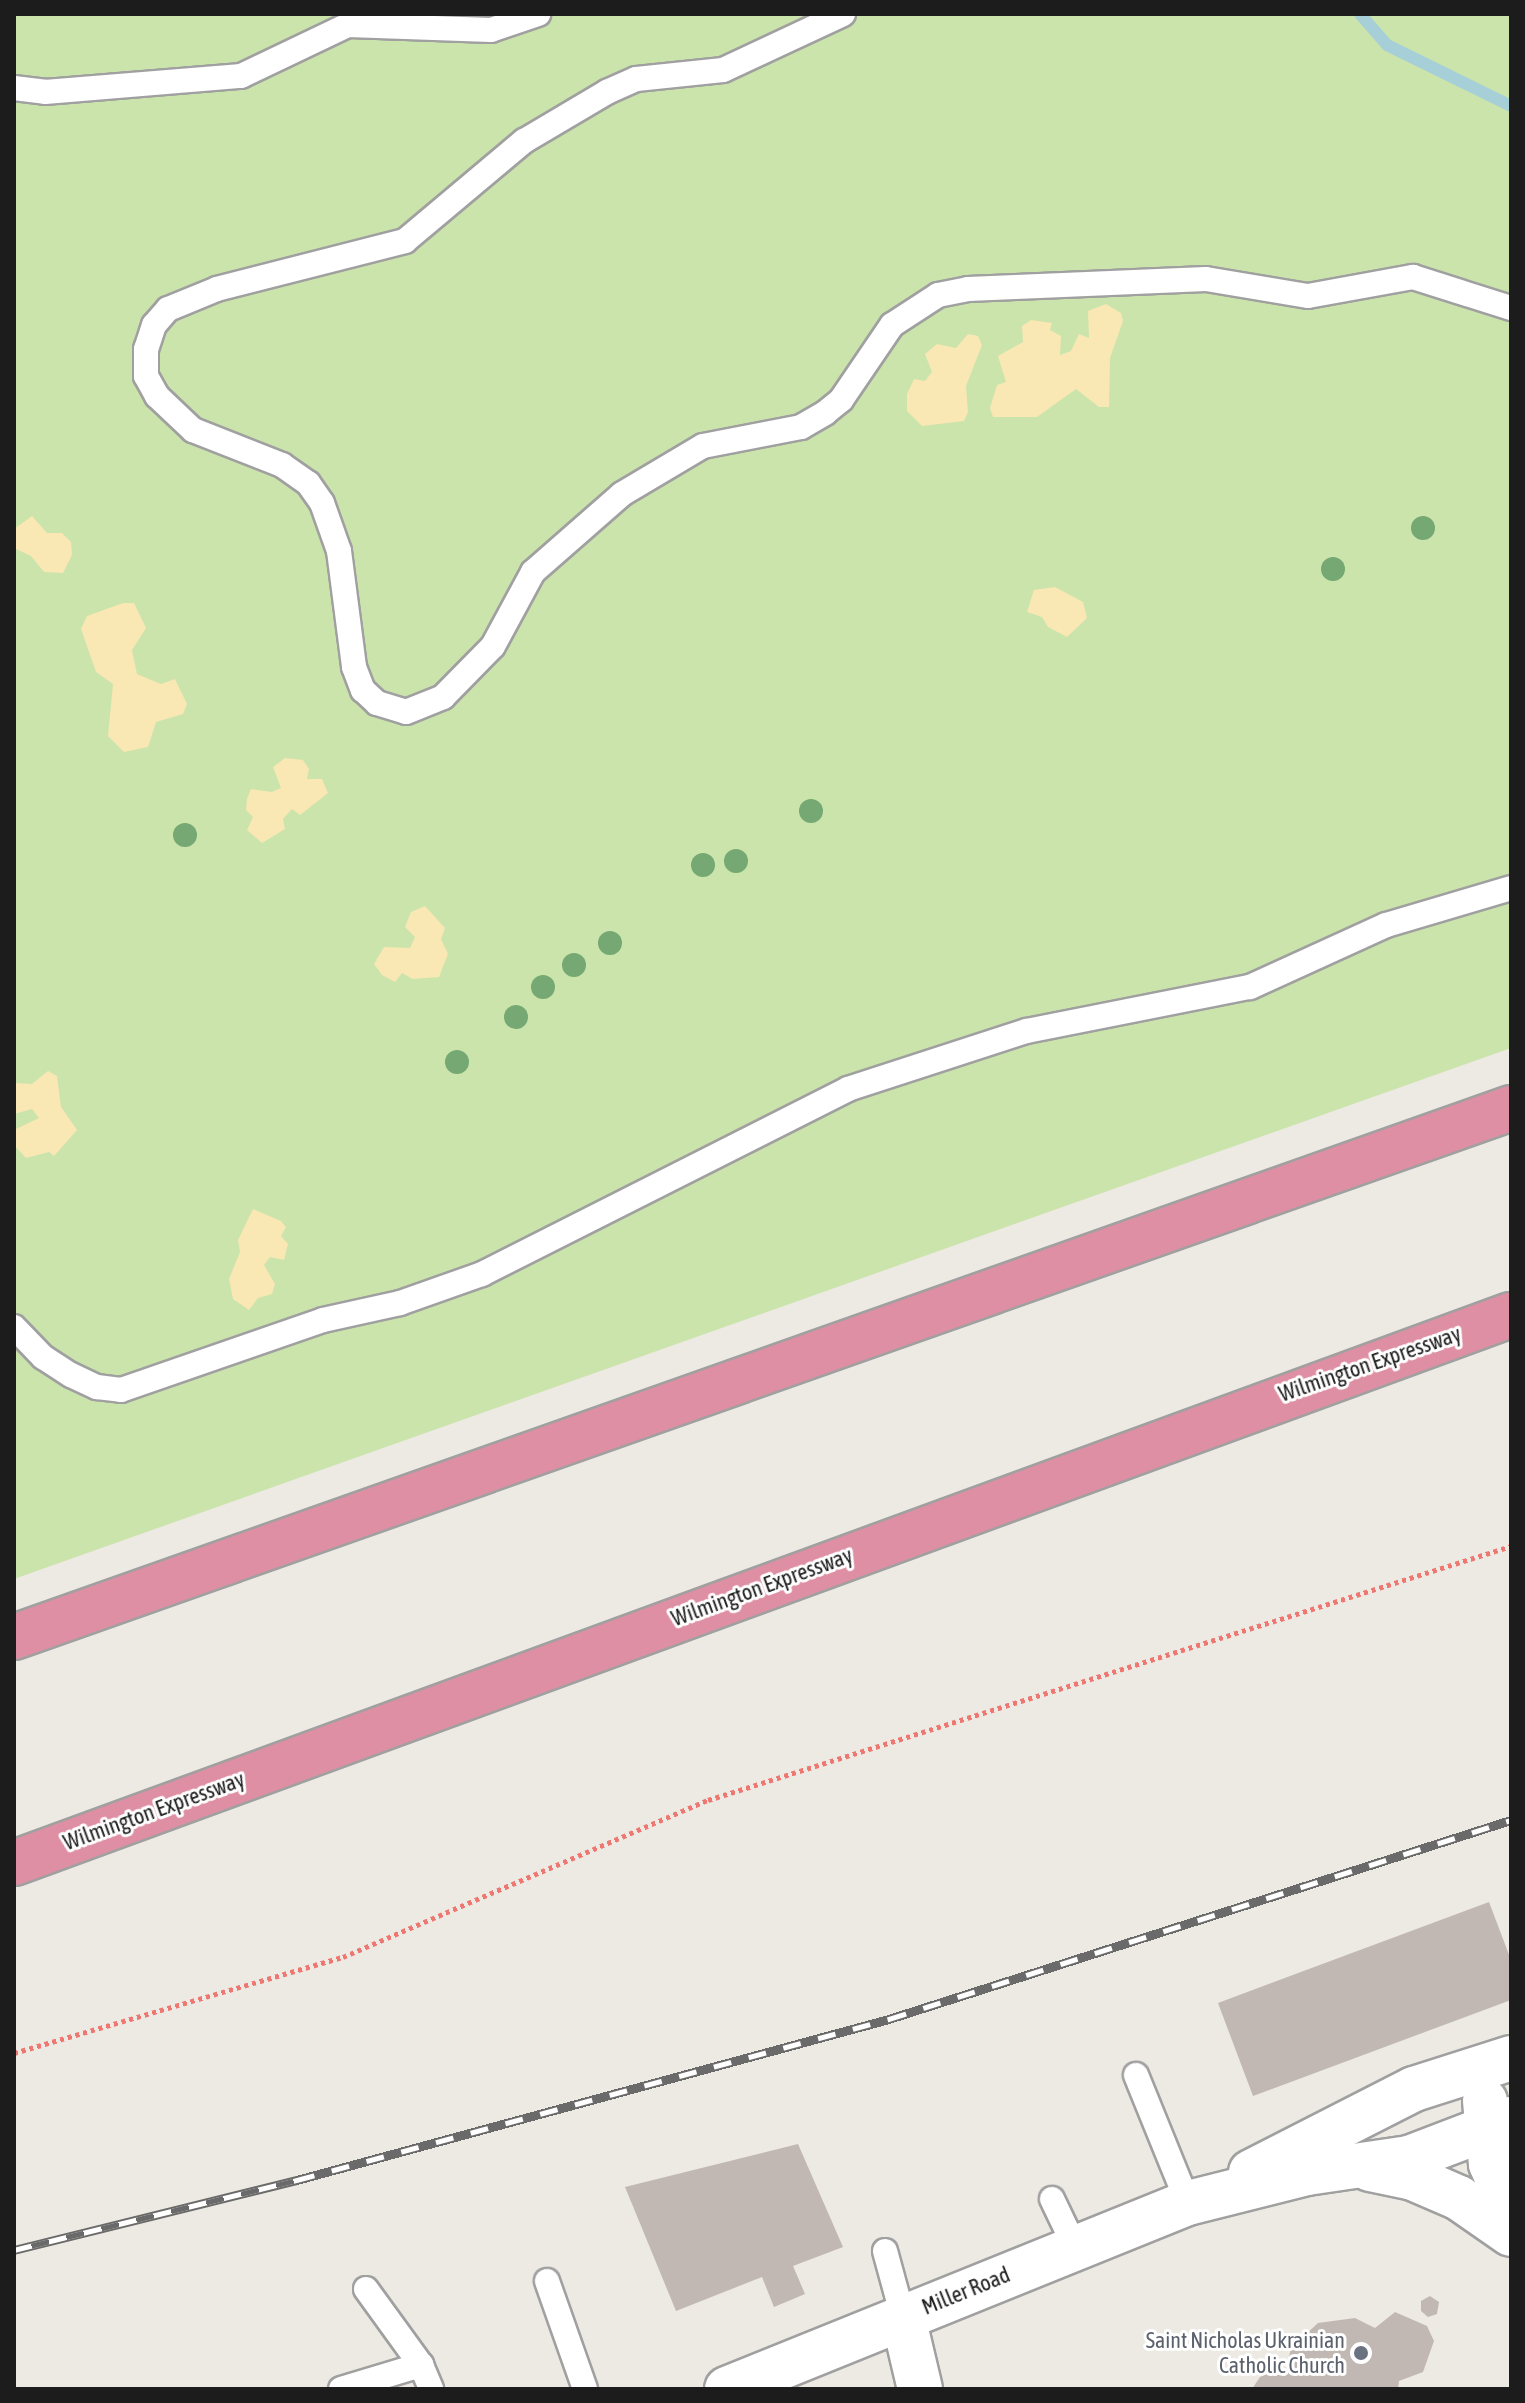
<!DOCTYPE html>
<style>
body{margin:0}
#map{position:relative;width:1525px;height:2403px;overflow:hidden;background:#ede9e3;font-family:"Asap Condensed",sans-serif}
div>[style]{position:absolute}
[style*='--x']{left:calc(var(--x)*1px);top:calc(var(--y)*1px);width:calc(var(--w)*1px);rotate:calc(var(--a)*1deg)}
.grass>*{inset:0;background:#cbe4ac}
.sand>*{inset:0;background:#f9e7b4}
.stream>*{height:12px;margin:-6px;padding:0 6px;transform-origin:6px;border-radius:6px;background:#a6cfd8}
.building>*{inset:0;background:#c1b8b3}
.path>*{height:5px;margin-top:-2.5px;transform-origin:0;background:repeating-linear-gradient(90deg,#ef7772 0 4px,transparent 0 8px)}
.roads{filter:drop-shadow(2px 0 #a0a0a0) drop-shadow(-2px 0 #a0a0a0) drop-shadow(0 2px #a0a0a0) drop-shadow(0 -2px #a0a0a0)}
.service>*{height:24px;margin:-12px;padding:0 12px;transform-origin:12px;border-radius:12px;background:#fff}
.minor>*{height:44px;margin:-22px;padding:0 22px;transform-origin:22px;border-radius:22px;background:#fff}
.tertiary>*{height:44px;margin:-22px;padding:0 22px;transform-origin:22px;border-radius:22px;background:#fff}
.motorway>*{height:44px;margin:-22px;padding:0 22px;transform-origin:22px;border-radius:22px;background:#df8fa3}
.rail>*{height:9px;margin-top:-4.5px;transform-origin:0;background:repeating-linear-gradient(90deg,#fff 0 18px,#6a6a6a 0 36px);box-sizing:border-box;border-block:2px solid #6a6a6a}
.trees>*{width:24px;height:24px;margin:-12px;border-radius:50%;background:#75a872}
.dots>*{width:22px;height:22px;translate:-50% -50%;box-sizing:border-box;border:4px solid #fff;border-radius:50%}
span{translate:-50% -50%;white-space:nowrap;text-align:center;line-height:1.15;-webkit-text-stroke:6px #fff;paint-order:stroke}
.street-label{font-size:22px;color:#1c1c1c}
.worship-label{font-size:22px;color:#5b616d}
.right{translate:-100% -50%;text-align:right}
.frame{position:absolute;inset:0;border:16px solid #1c1c1c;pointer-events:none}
</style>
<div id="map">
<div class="grass">
<div style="clip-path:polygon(14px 14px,1511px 14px,1511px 1048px,14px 1579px)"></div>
</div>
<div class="sand">
<div style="clip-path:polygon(1106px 304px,1121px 313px,1123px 321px,1110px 358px,1109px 407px,1099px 407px,1076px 389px,1037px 417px,993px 417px,990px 408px,997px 385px,1006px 382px,998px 356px,1023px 342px,1022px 326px,1031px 320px,1052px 323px,1050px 330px,1061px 336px,1060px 355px,1071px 351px,1079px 334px,1089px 338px,1088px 311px)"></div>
<div style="clip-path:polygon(968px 334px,978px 336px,982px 345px,966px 386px,968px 412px,964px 421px,922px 426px,907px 411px,907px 394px,914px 379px,925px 381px,932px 372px,925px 354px,937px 344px,956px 348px)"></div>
<div style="clip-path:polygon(32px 516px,47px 533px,62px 533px,71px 542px,72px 555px,63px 573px,44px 572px,31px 556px,14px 548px,14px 529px)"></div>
<div style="clip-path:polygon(1055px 587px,1083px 602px,1087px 618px,1067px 637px,1048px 627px,1042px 617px,1027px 612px,1034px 590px)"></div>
<div style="clip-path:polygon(123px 603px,134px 603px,146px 628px,132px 650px,137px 674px,161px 684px,175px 679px,187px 704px,183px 714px,156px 722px,148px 747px,124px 752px,108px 736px,113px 684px,96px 672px,81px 629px,87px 616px)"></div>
<div style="clip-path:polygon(285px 758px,303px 760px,309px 769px,307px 779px,322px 779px,328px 793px,300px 815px,292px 809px,283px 819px,285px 829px,262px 843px,247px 830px,253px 817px,246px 810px,247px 799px,251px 789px,272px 792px,281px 788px,273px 767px)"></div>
<div style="clip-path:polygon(425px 906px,445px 928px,441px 939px,448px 954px,439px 977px,413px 979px,402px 973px,395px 982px,382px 975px,374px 964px,384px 947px,410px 948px,415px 937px,405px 927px,411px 912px)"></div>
<div style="clip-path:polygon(48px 1071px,57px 1076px,61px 1107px,77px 1130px,54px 1156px,49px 1152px,26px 1158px,14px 1145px,14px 1130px,39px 1118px,32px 1109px,14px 1114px,14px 1083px,32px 1084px)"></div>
<div style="clip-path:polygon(253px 1209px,281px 1221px,286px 1227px,281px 1236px,288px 1244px,284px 1260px,270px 1257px,264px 1265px,275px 1284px,272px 1294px,258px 1298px,249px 1310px,233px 1299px,229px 1279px,240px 1252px,238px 1240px)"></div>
</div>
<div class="stream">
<div style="--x:1360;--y:14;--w:41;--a:48.9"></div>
<div style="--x:1387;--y:45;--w:138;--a:26.2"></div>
</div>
<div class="building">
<div style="clip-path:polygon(1489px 1902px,1511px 1960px,1511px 2000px,1253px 2096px,1218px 2003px)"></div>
<div style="clip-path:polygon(798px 2144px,843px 2247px,793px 2266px,805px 2294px,774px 2307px,762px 2277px,676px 2311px,625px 2187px)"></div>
<div style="clip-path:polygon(1430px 2296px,1439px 2302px,1437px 2314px,1428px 2317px,1421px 2311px,1421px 2301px)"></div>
<div style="clip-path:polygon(1395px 2312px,1427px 2326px,1434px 2341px,1423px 2372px,1399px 2381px,1398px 2389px,1252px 2389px,1260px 2377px,1273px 2371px,1285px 2376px,1291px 2348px,1318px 2323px,1355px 2318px,1375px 2328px)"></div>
</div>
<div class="path">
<div style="--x:14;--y:2053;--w:343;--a:-16.3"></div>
<div style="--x:343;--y:1957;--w:397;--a:-23.3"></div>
<div style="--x:708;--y:1800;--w:842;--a:-17.55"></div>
</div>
<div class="roads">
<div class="service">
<div style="--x:843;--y:14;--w:132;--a:155"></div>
<div style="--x:723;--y:70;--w:87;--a:174.1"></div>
<div style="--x:636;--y:79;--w:32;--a:156"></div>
<div style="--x:607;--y:92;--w:96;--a:149.4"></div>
<div style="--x:524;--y:141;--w:155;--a:140"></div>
<div style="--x:405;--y:241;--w:194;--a:165.7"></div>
<div style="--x:217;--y:289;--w:53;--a:157.8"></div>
<div style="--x:168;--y:309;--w:21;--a:131"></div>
<div style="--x:154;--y:325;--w:25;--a:108"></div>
<div style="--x:146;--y:349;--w:27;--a:90"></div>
<div style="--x:146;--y:376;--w:23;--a:61"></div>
<div style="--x:157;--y:396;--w:50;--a:43.4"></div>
<div style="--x:193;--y:430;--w:96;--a:21.5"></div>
<div style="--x:282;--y:465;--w:32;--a:35"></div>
<div style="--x:308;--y:483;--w:24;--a:55"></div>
<div style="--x:322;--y:503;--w:51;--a:70.5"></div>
<div style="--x:339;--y:551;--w:117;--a:82.6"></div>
<div style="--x:354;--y:667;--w:25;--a:69"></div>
<div style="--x:363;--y:690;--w:19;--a:43"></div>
<div style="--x:377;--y:703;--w:30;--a:17"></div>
<div style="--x:406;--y:712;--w:40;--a:-22"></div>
<div style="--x:443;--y:697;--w:71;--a:-45.6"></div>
<div style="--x:493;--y:646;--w:84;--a:-61.6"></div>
<div style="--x:533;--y:572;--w:118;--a:-41.2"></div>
<div style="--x:622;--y:494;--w:94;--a:-30.7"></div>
<div style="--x:703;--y:446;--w:100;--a:-11"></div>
<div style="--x:801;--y:427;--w:28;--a:-30"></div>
<div style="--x:825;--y:413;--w:21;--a:-39"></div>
<div style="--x:841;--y:400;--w:91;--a:-55.8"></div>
<div style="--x:892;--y:325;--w:55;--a:-33.1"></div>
<div style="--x:938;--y:295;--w:31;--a:-11"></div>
<div style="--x:968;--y:289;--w:238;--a:-2.4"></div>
<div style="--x:1206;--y:279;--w:103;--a:9.5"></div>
<div style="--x:1308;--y:296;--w:107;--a:-10.3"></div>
<div style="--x:1413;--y:277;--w:103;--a:17.6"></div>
<div style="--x:14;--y:88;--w:31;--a:7"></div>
<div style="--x:45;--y:92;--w:197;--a:-4.7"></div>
<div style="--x:241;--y:76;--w:119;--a:-25.5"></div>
<div style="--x:348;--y:25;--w:143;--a:2"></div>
<div style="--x:491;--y:30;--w:50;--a:-18.8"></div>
<div style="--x:14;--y:1327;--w:42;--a:46"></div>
<div style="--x:43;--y:1357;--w:33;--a:33"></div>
<div style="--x:71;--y:1375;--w:29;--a:25"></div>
<div style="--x:97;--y:1387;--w:24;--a:7"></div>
<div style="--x:121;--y:1390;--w:214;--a:-19.1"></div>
<div style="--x:323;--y:1320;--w:79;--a:-12.4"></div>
<div style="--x:400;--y:1303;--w:87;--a:-19.5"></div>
<div style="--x:482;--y:1274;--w:410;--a:-26.8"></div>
<div style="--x:848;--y:1089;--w:188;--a:-18"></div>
<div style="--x:1027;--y:1031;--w:227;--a:-11.2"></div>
<div style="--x:1250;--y:987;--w:149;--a:-24.5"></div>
<div style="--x:1386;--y:925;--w:130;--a:-16.5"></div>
<div style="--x:1136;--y:2075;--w:138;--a:67.9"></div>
<div style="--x:1052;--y:2199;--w:53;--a:64.4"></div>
<div style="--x:885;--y:2251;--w:68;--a:74.7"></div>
<div style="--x:547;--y:2281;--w:114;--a:70.6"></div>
<div style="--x:366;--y:2289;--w:94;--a:54.1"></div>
<div style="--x:341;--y:2389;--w:84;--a:-16.7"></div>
<div style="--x:421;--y:2365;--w:26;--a:67"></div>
</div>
<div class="minor">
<div style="--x:903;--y:2317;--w:74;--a:76.7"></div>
</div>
<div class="tertiary">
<div style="--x:1485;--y:2101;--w:63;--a:84.6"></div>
<div style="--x:1491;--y:2164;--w:50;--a:66.5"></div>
<div style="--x:1370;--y:2169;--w:44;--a:11.8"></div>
<div style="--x:1413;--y:2178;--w:50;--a:23.5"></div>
<div style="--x:1459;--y:2198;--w:63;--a:34.7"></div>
<div style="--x:1251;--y:2172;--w:183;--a:-27"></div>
<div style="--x:1414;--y:2089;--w:102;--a:-17.7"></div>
<div style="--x:727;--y:2389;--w:497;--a:-22"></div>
<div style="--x:1188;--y:2203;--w:123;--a:-14.1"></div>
<div style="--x:1307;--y:2173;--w:103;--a:-8.4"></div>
<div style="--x:1409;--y:2158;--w:109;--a:-20.9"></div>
</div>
<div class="motorway">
<div style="--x:14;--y:1637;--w:1588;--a:-19.46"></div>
<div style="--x:14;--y:1863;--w:1594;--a:-20.11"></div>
</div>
</div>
<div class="rail">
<div style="--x:14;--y:2250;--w:292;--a:-13.9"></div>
<div style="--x:297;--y:2180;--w:614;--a:-15.21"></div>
<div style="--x:889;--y:2019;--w:653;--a:-17.74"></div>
</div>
<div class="trees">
<div style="left:1423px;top:528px"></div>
<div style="left:1333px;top:569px"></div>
<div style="left:811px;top:811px"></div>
<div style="left:185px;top:835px"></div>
<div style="left:736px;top:861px"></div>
<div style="left:703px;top:865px"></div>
<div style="left:610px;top:943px"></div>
<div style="left:574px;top:965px"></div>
<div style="left:543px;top:987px"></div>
<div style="left:516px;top:1017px"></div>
<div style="left:457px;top:1062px"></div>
</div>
<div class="dots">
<div style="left:1361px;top:2353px;background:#6b7280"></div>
</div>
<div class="street-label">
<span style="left:1370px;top:1364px;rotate:-19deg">Wilmington Expressway</span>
<span style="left:762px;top:1587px;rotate:-20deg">Wilmington Expressway</span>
<span style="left:154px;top:1811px;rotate:-20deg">Wilmington Expressway</span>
<span style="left:966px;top:2291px;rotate:-22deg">Miller Road</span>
</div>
<div class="worship-label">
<span class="right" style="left:1345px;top:2353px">Saint Nicholas Ukrainian<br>Catholic Church</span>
</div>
<div class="frame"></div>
</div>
